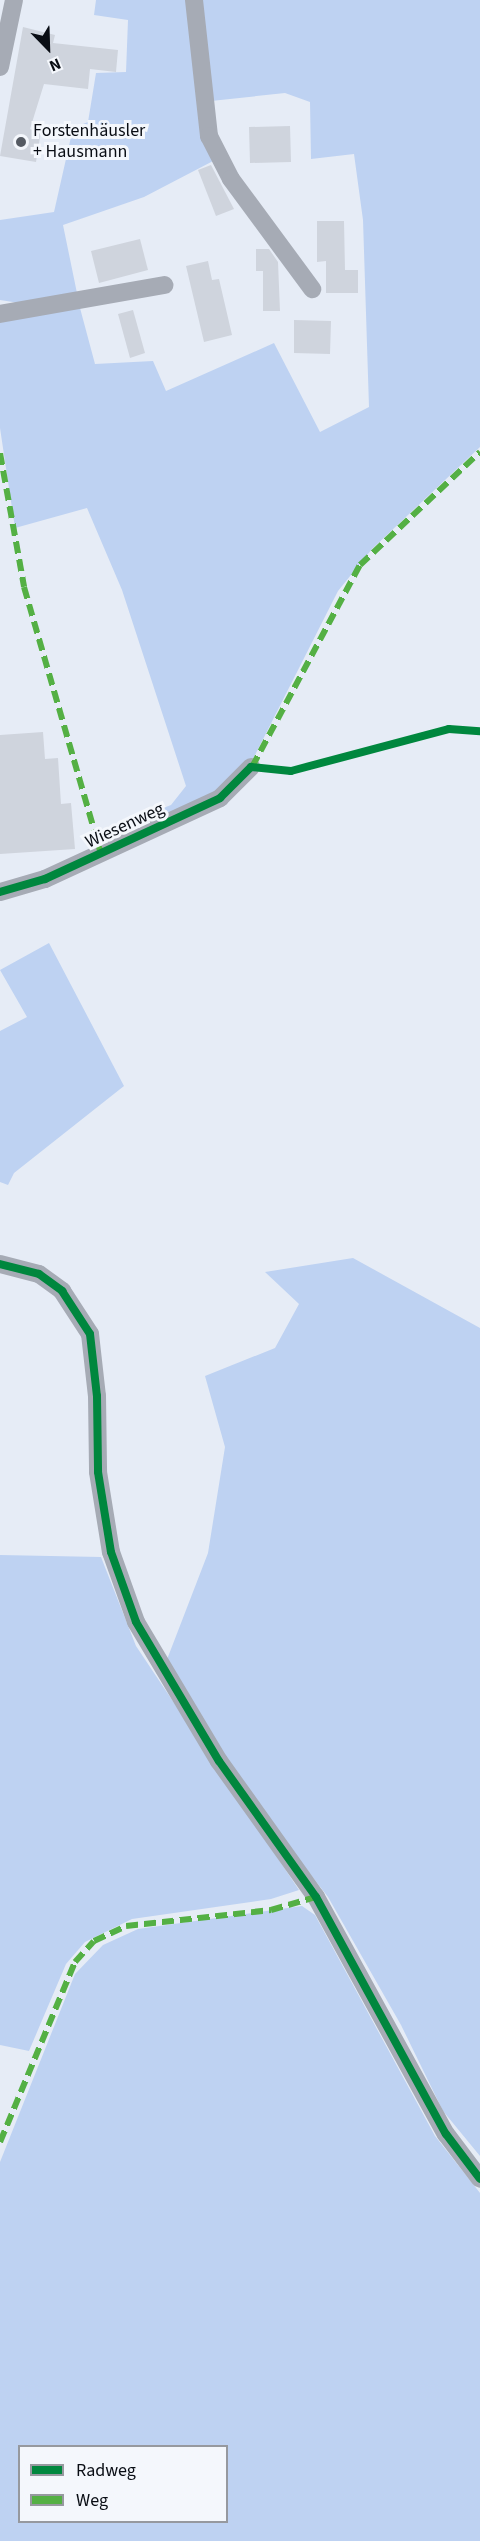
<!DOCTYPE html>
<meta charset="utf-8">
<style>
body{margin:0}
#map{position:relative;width:480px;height:2541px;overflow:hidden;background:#e6ecf6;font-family:"Source Sans 3",sans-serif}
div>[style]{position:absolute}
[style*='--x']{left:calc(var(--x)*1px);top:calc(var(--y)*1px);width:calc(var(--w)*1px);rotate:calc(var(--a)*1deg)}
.green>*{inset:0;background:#bed2f2}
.building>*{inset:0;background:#cfd4dd}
.minor>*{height:18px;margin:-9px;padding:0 9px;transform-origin:9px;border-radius:9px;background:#a6abb5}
.quiet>*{height:6px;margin-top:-3px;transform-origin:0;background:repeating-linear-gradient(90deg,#54b044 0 12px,transparent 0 18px)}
.cycleway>*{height:8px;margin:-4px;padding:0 4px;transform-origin:4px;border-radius:4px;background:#00873e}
.dots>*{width:16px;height:16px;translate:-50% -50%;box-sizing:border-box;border:3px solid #f4f7fc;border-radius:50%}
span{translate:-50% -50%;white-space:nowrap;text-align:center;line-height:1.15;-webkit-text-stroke:6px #f4f7fc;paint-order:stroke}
.poi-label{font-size:18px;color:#090d14}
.left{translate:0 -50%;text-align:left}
.street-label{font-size:18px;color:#090d14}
.legend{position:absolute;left:18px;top:2445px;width:210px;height:78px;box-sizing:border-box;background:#f4f7fc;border:2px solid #96999f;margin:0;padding:8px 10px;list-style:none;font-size:18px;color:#090d14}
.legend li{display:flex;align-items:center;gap:12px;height:30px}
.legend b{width:30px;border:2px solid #96999f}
.north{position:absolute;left:18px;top:18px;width:60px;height:60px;-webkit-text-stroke:4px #f4f7fc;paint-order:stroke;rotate:157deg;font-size:16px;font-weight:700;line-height:24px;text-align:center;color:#090d14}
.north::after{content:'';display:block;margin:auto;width:21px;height:27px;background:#090d14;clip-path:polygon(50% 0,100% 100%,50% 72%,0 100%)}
</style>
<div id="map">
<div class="green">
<div style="clip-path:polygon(96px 0,189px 0,215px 160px,144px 197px,63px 225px,78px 298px,26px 304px,0 300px,0 220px,54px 212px,73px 128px,88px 122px,96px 73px,126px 72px,128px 20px,94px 15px)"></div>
<div style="clip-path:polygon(198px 0,480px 0,480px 447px,372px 549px,338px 591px,252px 761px,219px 794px,107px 847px,101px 832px,171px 805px,186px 786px,122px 590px,87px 508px,15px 528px,0 428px,0 322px,80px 308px,95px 364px,153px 361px,166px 391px,274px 343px,320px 432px,369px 407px,363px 220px,354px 154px,311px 159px,310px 102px,285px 93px,211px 101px)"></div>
<div style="clip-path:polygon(49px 943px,124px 1086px,14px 1173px,8px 1185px,0 1182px,0 1031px,27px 1017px,0 970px)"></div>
<div style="clip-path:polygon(353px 1258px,480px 1328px,480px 2156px,443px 2111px,401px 2025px,328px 1897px,245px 1790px,166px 1662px,208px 1553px,225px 1447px,205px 1376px,275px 1348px,299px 1304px,265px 1272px)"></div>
<div style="clip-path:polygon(0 1555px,101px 1557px,136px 1646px,299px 1890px,271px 1899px,132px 1919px,85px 1942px,66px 1964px,29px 2051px,0 2045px)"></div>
<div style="clip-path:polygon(evenodd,302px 1906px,315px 1915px,435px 2136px,480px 2193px,480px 2541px,0 2541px,0 2162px,75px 1974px,103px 1945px,138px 1929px,302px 1906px,20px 2446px,226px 2446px,226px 2522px,20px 2522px,20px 2446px)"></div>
</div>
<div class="building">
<div style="clip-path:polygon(23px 27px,55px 35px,53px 43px,118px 50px,116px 72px,90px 69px,88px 89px,44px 84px,30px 129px,41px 131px,36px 162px,0 156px)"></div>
<div style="clip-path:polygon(290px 126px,291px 162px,250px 163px,249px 127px)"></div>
<div style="clip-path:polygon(211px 165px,234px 209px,216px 216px,198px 170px)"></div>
<div style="clip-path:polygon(317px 221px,344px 221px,345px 270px,358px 270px,358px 293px,326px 293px,326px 261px,317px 262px)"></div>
<div style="clip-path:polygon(140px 239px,148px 270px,99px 283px,91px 251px)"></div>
<div style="clip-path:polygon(256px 249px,269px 249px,278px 262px,280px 311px,263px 311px,263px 271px,256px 271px)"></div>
<div style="clip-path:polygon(208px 261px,212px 280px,219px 279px,232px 335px,204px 342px,186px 266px)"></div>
<div style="clip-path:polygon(133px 310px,145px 353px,130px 358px,118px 314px)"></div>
<div style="clip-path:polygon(294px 320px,331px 321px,330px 354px,294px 353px)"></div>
<div style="clip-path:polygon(43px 732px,45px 759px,58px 758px,61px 804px,71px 803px,75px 849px,0 854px,0 735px)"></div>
</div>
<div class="minor">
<div style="--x:194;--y:0;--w:137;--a:83.7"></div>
<div style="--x:209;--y:136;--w:48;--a:62.9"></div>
<div style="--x:231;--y:179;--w:137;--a:53.6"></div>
<div style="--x:0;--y:67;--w:68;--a:-78.2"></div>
<div style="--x:0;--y:314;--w:167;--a:-10"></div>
<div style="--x:0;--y:892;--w:47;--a:-16.1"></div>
<div style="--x:45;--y:879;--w:193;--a:-24.8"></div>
<div style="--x:220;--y:798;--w:44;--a:-45"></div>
<div style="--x:0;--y:1264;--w:40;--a:14.4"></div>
<div style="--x:39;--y:1274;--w:29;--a:36"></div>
<div style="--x:62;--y:1291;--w:51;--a:56.9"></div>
<div style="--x:90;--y:1334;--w:62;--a:83.6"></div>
<div style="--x:97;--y:1396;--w:76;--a:89.2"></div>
<div style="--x:98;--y:1472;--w:81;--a:80.8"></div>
<div style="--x:111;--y:1552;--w:74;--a:70.3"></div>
<div style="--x:136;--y:1622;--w:162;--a:59.2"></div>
<div style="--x:219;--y:1761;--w:167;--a:54.5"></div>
<div style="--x:316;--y:1897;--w:270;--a:61.3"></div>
<div style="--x:446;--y:2134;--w:56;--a:52.9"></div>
</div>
<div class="quiet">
<div style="--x:0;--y:453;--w:136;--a:79.8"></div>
<div style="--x:24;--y:587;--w:277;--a:73.9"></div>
<div style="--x:252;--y:767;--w:229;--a:-61.9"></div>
<div style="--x:360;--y:565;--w:165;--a:-43.3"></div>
<div style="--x:0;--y:2142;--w:195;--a:-67.4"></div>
<div style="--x:75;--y:1962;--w:28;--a:-48"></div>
<div style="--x:94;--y:1941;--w:35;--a:-25"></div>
<div style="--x:126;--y:1926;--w:146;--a:-6.3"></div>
<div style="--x:271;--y:1910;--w:47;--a:-16.1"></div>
</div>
<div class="cycleway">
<div style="--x:0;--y:892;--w:47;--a:-16.1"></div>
<div style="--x:45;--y:879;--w:193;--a:-24.8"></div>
<div style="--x:220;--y:798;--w:44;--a:-45"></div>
<div style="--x:251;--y:767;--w:40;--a:5.7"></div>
<div style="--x:291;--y:771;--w:163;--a:-14.9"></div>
<div style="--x:449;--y:729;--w:31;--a:4"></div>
<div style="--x:0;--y:1264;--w:40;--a:14.4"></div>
<div style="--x:39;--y:1274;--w:29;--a:36"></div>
<div style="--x:62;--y:1291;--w:51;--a:56.9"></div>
<div style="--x:90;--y:1334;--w:62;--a:83.6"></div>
<div style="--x:97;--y:1396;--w:76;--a:89.2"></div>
<div style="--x:98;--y:1472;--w:81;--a:80.8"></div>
<div style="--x:111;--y:1552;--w:74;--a:70.3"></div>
<div style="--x:136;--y:1622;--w:162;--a:59.2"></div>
<div style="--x:219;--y:1761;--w:167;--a:54.5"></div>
<div style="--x:316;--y:1897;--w:270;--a:61.3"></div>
<div style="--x:446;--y:2134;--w:56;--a:52.9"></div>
</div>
<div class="dots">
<div style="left:21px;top:142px;background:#565b63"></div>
</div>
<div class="poi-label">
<span class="left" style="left:33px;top:142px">Forstenhäusler<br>+ Hausmann</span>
</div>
<div class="street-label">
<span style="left:125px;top:826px;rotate:-25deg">Wiesenweg</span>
</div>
<ul class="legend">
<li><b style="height:8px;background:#00873e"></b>Radweg</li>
<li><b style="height:8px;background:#54b044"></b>Weg</li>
</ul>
<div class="north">N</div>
</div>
